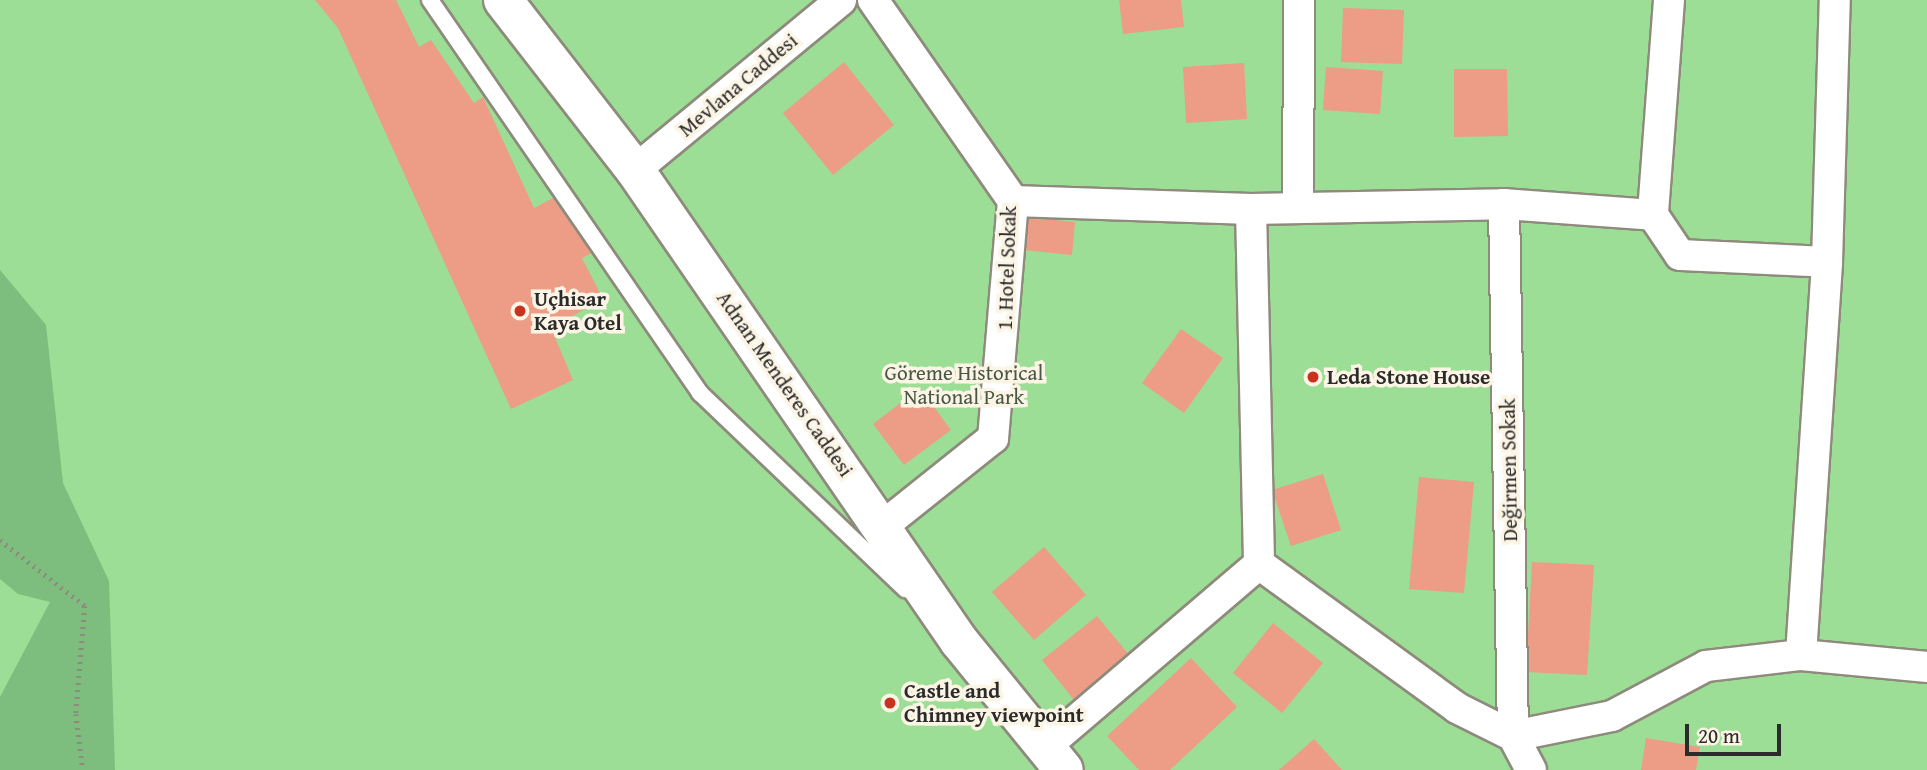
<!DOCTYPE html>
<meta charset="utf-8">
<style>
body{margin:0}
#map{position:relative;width:1927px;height:770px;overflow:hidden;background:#f0e9cd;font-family:"Gentium Book Plus",serif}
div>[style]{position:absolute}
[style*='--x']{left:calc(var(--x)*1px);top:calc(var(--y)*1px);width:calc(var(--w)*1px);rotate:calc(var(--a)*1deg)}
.green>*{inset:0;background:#9cde95}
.forest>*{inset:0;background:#7dbd7e}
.building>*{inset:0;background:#ed9c85}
.path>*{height:4.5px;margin-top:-2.25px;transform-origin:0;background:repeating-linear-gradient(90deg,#8e8a7c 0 2px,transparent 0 7px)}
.roads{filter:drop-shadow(2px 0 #8e8a7c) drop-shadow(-2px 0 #8e8a7c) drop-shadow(0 2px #8e8a7c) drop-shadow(0 -2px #8e8a7c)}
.lane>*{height:16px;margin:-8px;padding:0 8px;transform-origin:8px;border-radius:8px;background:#fff}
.street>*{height:30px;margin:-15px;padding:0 15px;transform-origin:15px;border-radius:15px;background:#fff}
.secondary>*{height:38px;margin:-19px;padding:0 19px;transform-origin:19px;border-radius:19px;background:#fff}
.dots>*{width:19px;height:19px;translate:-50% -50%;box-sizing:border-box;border:4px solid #fcf5e5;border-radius:50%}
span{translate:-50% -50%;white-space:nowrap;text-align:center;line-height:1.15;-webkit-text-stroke:7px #fcf5e5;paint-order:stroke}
.street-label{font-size:21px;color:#2b2b2b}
.poi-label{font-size:21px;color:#2b2b2b;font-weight:700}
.left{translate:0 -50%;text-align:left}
.park-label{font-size:21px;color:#475846}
.scale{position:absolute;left:1685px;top:724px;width:96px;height:32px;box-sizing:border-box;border:4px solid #2b2b2b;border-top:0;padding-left:9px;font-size:21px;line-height:24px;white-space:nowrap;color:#2b2b2b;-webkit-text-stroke:5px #fcf5e5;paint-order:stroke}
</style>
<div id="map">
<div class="green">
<div style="clip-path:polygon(0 0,1927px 0,1927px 770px,0 770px)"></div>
</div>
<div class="forest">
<div style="clip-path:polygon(0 270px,46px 325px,63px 483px,109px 581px,115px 770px,0 770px,0 697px,50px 602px,18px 594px,0 579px)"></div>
</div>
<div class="building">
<div style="clip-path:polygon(315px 0,396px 0,419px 47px,431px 40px,474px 103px,483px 97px,534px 208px,553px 198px,592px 253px,582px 258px,603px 299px,551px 328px,573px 380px,511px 409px,338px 28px)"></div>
<div style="clip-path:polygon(1119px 0,1181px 0,1184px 27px,1123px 34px)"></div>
<div style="clip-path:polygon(1343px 8px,1404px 10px,1402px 64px,1341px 62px)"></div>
<div style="clip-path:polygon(844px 62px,894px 125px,833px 175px,783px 113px)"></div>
<div style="clip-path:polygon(1244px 63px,1247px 119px,1186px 123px,1183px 67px)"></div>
<div style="clip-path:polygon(1326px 67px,1383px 71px,1380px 114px,1323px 110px)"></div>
<div style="clip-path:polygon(1454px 69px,1507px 69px,1508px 136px,1454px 137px)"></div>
<div style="clip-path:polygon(1026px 217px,1075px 222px,1072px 255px,1023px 250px)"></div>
<div style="clip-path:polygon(1181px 329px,1223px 358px,1184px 413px,1142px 383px)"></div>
<div style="clip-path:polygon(920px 388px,951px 430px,904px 465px,873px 424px)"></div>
<div style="clip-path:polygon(1323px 474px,1341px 530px,1291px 546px,1272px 490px)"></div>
<div style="clip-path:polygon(1419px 477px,1474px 482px,1464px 593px,1409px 589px)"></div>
<div style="clip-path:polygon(1044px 547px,1086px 595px,1034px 640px,992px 592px)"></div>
<div style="clip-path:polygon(1532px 562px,1594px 565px,1587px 675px,1526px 672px)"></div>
<div style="clip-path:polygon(1097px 616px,1130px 656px,1074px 700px,1042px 660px)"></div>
<div style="clip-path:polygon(1273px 623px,1323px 663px,1282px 713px,1233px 673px)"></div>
<div style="clip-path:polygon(1191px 658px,1237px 707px,1170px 770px,1139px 770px,1107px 736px)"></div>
<div style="clip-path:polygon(1646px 738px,1700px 747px,1696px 770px,1641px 770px)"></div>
<div style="clip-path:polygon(1314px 739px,1342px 770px,1279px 770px)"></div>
</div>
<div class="path">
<div style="--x:0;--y:540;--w:108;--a:37.8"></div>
<div style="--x:85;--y:606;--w:108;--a:94.8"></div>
<div style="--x:76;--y:714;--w:56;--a:82.9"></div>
</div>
<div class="roads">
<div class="lane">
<div style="--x:430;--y:0;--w:477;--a:55.5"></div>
<div style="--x:700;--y:393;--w:284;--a:43.7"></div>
</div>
<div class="street">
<div style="--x:873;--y:0;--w:245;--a:55.1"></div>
<div style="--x:1013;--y:201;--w:238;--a:94.8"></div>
<div style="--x:993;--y:438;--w:139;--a:141.4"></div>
<div style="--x:1669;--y:0;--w:216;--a:94.3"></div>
<div style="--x:1653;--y:215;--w:48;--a:56"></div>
<div style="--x:1680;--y:255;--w:147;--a:2.7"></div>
<div style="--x:635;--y:170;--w:267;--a:-39.5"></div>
<div style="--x:1013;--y:201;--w:238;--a:1.9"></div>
<div style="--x:1251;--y:209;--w:253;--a:-1.1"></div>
<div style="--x:1504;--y:204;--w:149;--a:4.2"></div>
<div style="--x:1504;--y:204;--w:532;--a:89.03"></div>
<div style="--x:1513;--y:736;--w:38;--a:62"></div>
<div style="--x:1298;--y:208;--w:208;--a:-89.7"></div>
<div style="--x:1251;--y:209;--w:355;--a:88.7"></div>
<div style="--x:1259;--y:564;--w:245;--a:36"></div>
<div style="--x:1457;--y:708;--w:63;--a:26.6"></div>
<div style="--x:1513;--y:736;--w:101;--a:-11.4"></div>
<div style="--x:1612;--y:716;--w:106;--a:-28"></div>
<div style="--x:1706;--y:666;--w:96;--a:-6.6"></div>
<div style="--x:1801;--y:655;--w:127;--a:5.4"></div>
<div style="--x:1801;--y:655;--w:394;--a:-86.2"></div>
<div style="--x:1827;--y:262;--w:262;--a:-88.3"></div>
<div style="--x:1046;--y:746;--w:280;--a:-40.5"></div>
</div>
<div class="secondary">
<div style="--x:503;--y:0;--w:215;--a:52.2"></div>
<div style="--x:635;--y:170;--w:572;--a:55.48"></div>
<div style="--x:959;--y:641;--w:166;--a:50.9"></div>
</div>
</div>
<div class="dots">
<div style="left:520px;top:311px;background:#c8321e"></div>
<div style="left:1313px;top:377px;background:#c8321e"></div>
<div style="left:890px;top:703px;background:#c8321e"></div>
</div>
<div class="street-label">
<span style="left:738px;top:85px;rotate:-40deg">Mevlana Caddesi</span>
<span style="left:1007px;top:268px;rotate:-88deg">1. Hotel Sokak</span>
<span style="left:785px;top:384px;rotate:55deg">Adnan Menderes Caddesi</span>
<span style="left:1509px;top:470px;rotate:-91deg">Değirmen Sokak</span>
</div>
<div class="poi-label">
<span class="left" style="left:534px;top:311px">Uçhisar<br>Kaya Otel</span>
<span class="left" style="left:1327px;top:377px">Leda Stone House</span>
<span class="left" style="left:904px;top:703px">Castle and<br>Chimney viewpoint</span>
</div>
<div class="park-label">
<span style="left:964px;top:385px">Göreme Historical<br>National Park</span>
</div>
<div class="scale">20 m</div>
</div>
